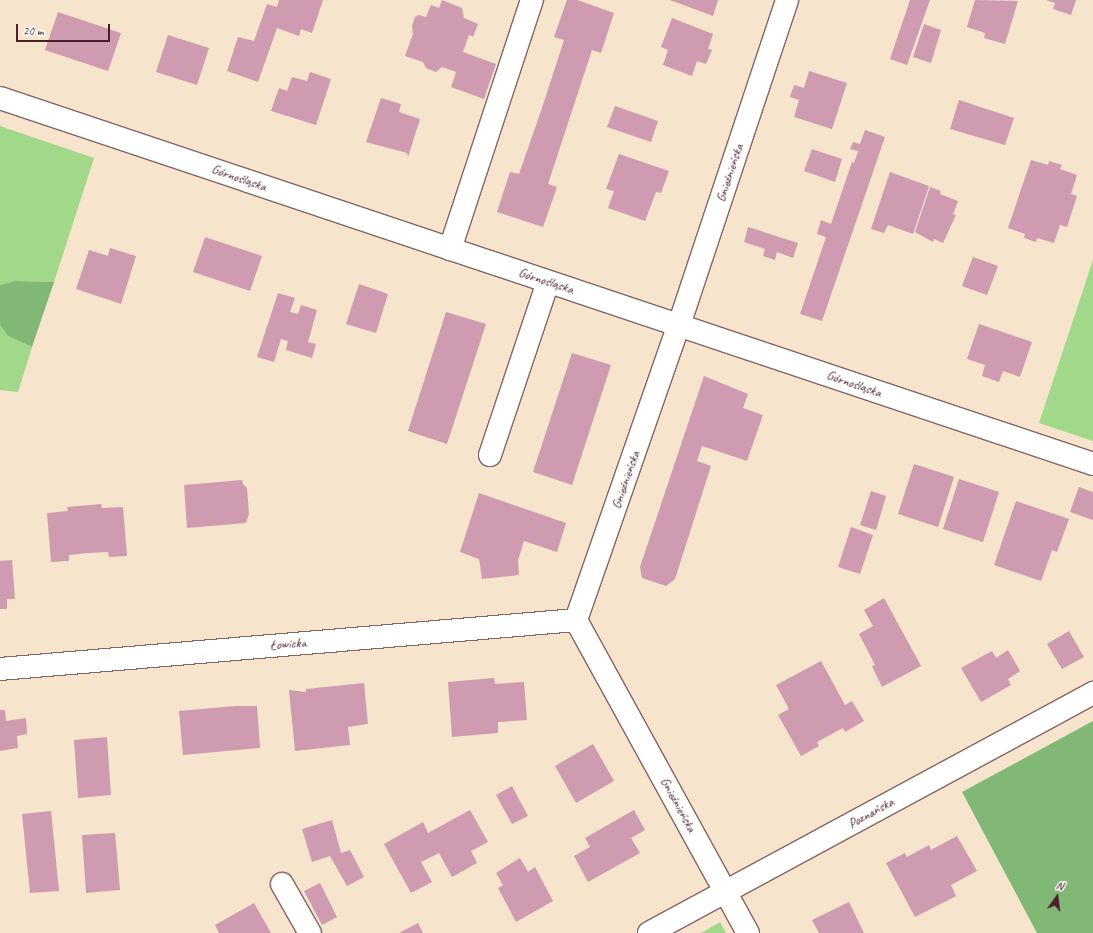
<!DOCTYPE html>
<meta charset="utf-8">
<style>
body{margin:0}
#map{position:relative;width:1093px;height:933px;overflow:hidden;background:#f6e4cc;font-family:Caveat,sans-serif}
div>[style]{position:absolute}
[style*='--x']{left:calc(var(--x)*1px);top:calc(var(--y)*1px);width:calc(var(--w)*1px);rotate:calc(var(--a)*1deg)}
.green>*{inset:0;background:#a2d889}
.forest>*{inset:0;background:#81b875}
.building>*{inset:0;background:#cf9bb0}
.roads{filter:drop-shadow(1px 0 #866463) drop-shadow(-1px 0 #866463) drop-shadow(0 1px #866463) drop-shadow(0 -1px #866463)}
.minor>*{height:22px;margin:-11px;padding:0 11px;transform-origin:11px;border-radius:11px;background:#fff}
span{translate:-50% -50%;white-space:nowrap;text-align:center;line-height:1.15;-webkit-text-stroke:3px #fff;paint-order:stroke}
.street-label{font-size:14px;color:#4a1f2b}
.north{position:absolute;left:1037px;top:877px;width:40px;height:40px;-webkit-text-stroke:3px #fff;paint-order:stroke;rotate:14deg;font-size:11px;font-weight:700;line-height:16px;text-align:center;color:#4a1f2b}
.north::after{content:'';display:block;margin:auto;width:14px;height:18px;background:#4a1f2b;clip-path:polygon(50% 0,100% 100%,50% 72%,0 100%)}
.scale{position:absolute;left:16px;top:24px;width:94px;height:18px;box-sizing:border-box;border:2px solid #4a1f2b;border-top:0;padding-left:5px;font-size:12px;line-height:14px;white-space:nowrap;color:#4a1f2b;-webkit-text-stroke:3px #fff;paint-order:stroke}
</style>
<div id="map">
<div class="green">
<div style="clip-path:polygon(0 126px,94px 158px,54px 282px,15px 281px,0 285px)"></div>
<div style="clip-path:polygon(1093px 260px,1093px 441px,1039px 423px)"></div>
<div style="clip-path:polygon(0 325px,8px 336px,32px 347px,18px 392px,0 390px)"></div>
<div style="clip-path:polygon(720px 922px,726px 933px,701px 933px)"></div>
</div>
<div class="forest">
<div style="clip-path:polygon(15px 281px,54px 282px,32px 347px,8px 336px,0 325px,0 285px)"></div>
<div style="clip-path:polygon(1093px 721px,1093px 933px,1037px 933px,962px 792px)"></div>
</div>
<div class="building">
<div style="clip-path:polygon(279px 0,323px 0,312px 33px,301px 29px,299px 36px,277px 28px,258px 82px,227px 71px,238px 37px,254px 41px,267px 4px,277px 7px)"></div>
<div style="clip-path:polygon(442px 0,462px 8px,464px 18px,478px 24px,473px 37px,469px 35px,463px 52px,496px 64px,484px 99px,451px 87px,456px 72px,442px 67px,436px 72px,426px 68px,423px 62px,405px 56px,413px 34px,412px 26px,415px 17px,419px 15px,426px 17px,431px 5px,439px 8px)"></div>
<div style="clip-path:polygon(567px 0,577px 0,614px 13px,601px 53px,592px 50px,548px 184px,557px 187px,543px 227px,497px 212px,510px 172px,519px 174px,542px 108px,564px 40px,554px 37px)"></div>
<div style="clip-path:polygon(670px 0,718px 0,713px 16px)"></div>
<div style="clip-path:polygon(910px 0,930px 0,907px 65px,890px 59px)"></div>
<div style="clip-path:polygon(975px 0,1018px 1px,1005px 44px,984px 38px,985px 33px,967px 27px)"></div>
<div style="clip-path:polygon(1046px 0,1076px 0,1071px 15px,1053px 9px,1055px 3px)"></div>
<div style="clip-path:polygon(58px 12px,121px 33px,108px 71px,45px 50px)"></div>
<div style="clip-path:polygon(672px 18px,713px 34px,708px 49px,712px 50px,706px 64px,697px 61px,692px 76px,663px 65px,668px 50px,661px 47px)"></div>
<div style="clip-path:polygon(924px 24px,941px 30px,931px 63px,913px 57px)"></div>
<div style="clip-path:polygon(168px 35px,209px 48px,197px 85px,156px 72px)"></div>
<div style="clip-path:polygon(809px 71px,847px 83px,832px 129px,794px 117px,799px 100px,790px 97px,794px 85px,804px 88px)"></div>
<div style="clip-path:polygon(310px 72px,331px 79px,316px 125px,271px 111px,279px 88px,287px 91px,292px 77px,307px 81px)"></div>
<div style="clip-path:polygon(381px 98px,401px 104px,399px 112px,420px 119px,408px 157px,407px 153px,366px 142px)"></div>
<div style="clip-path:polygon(959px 100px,1014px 118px,1005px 145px,950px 129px)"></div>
<div style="clip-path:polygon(615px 106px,658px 121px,651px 142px,607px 127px)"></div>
<div style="clip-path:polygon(865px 130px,885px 137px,822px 321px,800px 314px,826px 237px,817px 234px,821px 220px,831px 224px,852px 162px,854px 163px,858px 151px,850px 149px,853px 142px,860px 144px)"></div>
<div style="clip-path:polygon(812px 149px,842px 159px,835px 182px,804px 171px)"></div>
<div style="clip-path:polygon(619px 154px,669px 171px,661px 193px,656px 192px,645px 221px,608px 208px,614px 191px,606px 189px)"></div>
<div style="clip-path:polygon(1031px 160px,1048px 165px,1049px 161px,1062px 165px,1060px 169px,1077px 175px,1071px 194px,1077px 196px,1067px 227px,1060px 225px,1054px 243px,1037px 238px,1036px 242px,1024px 238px,1025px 234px,1008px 228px)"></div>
<div style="clip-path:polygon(890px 172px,929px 186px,913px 234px,888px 225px,884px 233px,871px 229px)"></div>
<div style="clip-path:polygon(930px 187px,941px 191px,940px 194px,958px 201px,953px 214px,956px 215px,943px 243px,934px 239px,933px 242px,915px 232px)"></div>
<div style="clip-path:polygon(748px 227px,798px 243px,793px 258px,777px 252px,775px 260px,763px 256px,765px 249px,744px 242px)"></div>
<div style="clip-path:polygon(205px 237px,262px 256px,250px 291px,193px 272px)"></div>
<div style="clip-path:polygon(110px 248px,136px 256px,121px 304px,76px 289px,89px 250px,108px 256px)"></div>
<div style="clip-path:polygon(973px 257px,998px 266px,987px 295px,962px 286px)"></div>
<div style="clip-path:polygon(359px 284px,388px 294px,376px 333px,346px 324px)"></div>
<div style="clip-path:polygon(278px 293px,295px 298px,290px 312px,298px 314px,301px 305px,317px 310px,308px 342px,316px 344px,312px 358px,286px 350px,288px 341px,281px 339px,274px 362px,257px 357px)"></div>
<div style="clip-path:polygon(446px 312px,486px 324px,447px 444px,408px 431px)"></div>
<div style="clip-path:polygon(979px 324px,1032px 342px,1020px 377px,1003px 371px,999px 382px,982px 376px,985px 365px,967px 359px)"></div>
<div style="clip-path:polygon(572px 353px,611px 365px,572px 485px,533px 472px)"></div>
<div style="clip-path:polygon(704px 376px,748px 394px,743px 408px,763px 415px,747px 461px,702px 446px,697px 461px,711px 466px,675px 579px,666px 586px,642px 578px,640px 567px)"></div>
<div style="clip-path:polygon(914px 464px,954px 477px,938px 527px,898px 514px)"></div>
<div style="clip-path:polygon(959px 479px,999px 492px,983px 542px,943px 529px)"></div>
<div style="clip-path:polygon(242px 480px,243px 484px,247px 488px,249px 514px,246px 523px,187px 528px,184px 485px)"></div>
<div style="clip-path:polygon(1079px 487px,1093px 492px,1093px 520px,1070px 512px)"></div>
<div style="clip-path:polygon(871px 491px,886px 496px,876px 530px,860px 525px)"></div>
<div style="clip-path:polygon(479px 493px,566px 523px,557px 552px,524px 541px,518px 560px,519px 575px,482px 579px,479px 559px,460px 552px)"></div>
<div style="clip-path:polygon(1016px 501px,1069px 519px,1057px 552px,1052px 550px,1041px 581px,994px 565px)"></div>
<div style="clip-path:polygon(101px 504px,102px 508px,123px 507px,127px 556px,109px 557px,108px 552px,88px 553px,69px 555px,69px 561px,51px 562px,47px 513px,68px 511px,67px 507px)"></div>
<div style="clip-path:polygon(851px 527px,873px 535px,860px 574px,838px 567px)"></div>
<div style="clip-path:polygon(12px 560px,15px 599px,7px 599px,7px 609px,0 609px,0 561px)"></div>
<div style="clip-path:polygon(884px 598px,921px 666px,882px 687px,872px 666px,875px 665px,859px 634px,873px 626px,864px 610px)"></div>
<div style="clip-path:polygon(1069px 631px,1084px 657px,1062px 669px,1047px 644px)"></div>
<div style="clip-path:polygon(1008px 650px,1020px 671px,1008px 679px,1011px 685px,981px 702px,961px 668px,992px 651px,996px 658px)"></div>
<div style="clip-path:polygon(821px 661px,845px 705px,852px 701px,864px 721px,845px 732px,843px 728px,817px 742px,819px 746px,801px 756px,778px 715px,789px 709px,776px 685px)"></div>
<div style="clip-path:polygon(494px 678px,495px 684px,524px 682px,527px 720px,498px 722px,498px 733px,452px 737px,448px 682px)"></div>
<div style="clip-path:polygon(364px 683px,368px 724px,348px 727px,350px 745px,295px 751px,289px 690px,306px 692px,306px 689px)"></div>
<div style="clip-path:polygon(235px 706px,257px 706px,260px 748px,183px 755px,179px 711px)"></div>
<div style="clip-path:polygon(0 710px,5px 710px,6px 721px,26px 718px,27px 734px,17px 736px,18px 748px,0 751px)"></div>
<div style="clip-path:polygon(107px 737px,111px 795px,78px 798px,74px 740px)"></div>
<div style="clip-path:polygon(593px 744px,614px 781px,576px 803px,555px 766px)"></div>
<div style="clip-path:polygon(512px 786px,528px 816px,512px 824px,496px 795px)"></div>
<div style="clip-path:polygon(470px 810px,488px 842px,471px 851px,477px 863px,452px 877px,439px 853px,421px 862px,432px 882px,411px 893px,384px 844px,423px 822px,428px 833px)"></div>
<div style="clip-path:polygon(634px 810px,645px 830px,631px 838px,640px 853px,588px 882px,574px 856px,590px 847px,585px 838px)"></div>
<div style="clip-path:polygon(51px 811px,59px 891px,30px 893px,22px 814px)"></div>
<div style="clip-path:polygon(332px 820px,341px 853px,350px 850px,364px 877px,347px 886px,330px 856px,312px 862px,302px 829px)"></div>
<div style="clip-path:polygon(115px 833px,120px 890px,86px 893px,82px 835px)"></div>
<div style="clip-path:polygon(957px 836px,977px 871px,951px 885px,956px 896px,915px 917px,886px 863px,905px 853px,907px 857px,929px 845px,931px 850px)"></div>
<div style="clip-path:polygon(520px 858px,528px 872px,535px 867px,553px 901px,516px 922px,498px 888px,503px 885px,496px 873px)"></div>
<div style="clip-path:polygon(320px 883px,337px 917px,322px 925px,304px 891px)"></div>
<div style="clip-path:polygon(849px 902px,864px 933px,819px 933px,812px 920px)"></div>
<div style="clip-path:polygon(254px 903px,271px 933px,219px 933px,215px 925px)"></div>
<div style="clip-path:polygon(418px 923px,423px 933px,399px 933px)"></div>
</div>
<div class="roads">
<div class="minor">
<div style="--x:0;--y:98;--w:1153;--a:18.51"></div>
<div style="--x:450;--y:249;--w:262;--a:-71.8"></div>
<div style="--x:490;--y:455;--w:182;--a:-71.5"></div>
<div style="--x:0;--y:669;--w:578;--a:-4.86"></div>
<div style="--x:282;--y:884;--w:56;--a:60.3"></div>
<div style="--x:649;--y:933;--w:505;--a:-28.39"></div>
<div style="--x:748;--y:933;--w:357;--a:-118.8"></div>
<div style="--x:576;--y:620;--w:312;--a:-70.8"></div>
<div style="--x:679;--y:325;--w:342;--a:-71.6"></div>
</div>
</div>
<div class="street-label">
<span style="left:730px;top:173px;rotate:-72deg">Gnieźnieńska</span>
<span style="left:239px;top:178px;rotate:19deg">Górnośląska</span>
<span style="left:546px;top:281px;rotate:18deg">Górnośląska</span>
<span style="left:854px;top:384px;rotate:19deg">Górnośląska</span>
<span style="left:626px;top:480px;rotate:-71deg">Gnieźnieńska</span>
<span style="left:288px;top:644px;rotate:-5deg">Łowicka</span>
<span style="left:678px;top:805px;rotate:61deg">Gnieźnieńska</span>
<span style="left:871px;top:813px;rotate:-29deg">Poznańska</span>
</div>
<div class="north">N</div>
<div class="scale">20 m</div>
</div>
